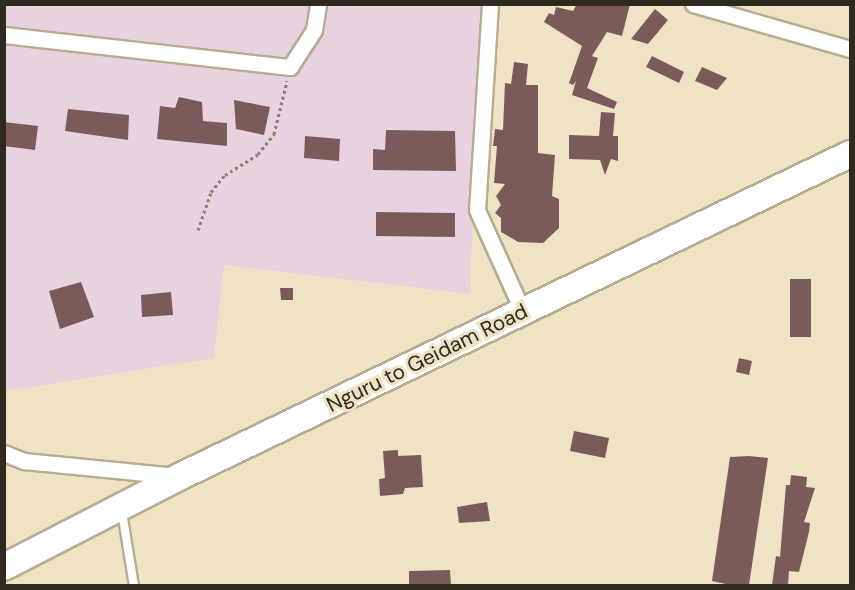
<!DOCTYPE html>
<style>
body{margin:0}
#map{position:relative;width:855px;height:590px;overflow:hidden;background:#efe3c5;font-family:"DM Sans",sans-serif}
div>[style]{position:absolute}
[style*='--x']{left:calc(var(--x)*1px);top:calc(var(--y)*1px);width:calc(var(--w)*1px);rotate:calc(var(--a)*1deg)}
.medical>*{inset:0;background:#e8d2e0}
.building>*{inset:0;background:#7a5b5a}
.path>*{height:3px;margin-top:-1.5px;transform-origin:0;background:repeating-linear-gradient(90deg,#89816d 0 3px,transparent 0 6px)}
.roads{filter:drop-shadow(2px 0 #b8ac90) drop-shadow(-2px 0 #b8ac90) drop-shadow(0 2px #b8ac90) drop-shadow(0 -2px #b8ac90)}
.lane>*{height:8px;margin:-4px;padding:0 4px;transform-origin:4px;border-radius:4px;background:#fff}
.street>*{height:15px;margin:-7.5px;padding:0 7.5px;transform-origin:7.5px;border-radius:7.5px;background:#fff}
.primary>*{height:26px;margin:-13px;padding:0 13px;transform-origin:13px;border-radius:13px;background:#fff}
span{translate:-50% -50%;white-space:nowrap;text-align:center;line-height:1.15;-webkit-text-stroke:6px #efe3c5;paint-order:stroke}
.street-label{font-size:21px;color:#2e2a1f}
.frame{position:absolute;inset:0;border:6px solid #2e2a1f;pointer-events:none}
</style>
<div id="map">
<div class="medical">
<div style="clip-path:polygon(5px 5px,480px 5px,470px 294px,224px 265px,214px 358px,5px 391px)"></div>
</div>
<div class="building">
<div style="clip-path:polygon(577px 4px,630px 4px,622px 36px,607px 32px,592px 56px,598px 58px,587px 88px,617px 102px,614px 109px,572px 95px,576px 81px,573px 85px,569px 83px,582px 46px,544px 22px,549px 13px,554px 15px,556px 7px,573px 11px)"></div>
<div style="clip-path:polygon(655px 9px,668px 20px,648px 44px,631px 39px)"></div>
<div style="clip-path:polygon(652px 56px,684px 72px,679px 83px,646px 67px)"></div>
<div style="clip-path:polygon(514px 62px,528px 64px,526px 85px,538px 85px,538px 153px,555px 155px,552px 196px,559px 199px,559px 228px,543px 243px,518px 242px,501px 232px,501px 218px,495px 213px,501px 205px,496px 196px,505px 184px,494px 183px,497px 146px,493px 146px,495px 129px,503px 130px,505px 83px,511px 84px)"></div>
<div style="clip-path:polygon(702px 67px,727px 78px,717px 90px,695px 81px)"></div>
<div style="clip-path:polygon(179px 97px,202px 102px,203px 121px,227px 123px,227px 146px,157px 139px,160px 106px,175px 108px)"></div>
<div style="clip-path:polygon(234px 100px,270px 107px,264px 135px,236px 129px)"></div>
<div style="clip-path:polygon(68px 109px,129px 115px,128px 140px,65px 131px)"></div>
<div style="clip-path:polygon(601px 112px,615px 113px,613px 136px,618px 136px,618px 161px,611px 159px,605px 175px,600px 160px,569px 159px,569px 135px,599px 136px)"></div>
<div style="clip-path:polygon(4px 122px,38px 126px,35px 150px,4px 146px)"></div>
<div style="clip-path:polygon(386px 130px,455px 131px,456px 171px,373px 170px,373px 149px,385px 150px)"></div>
<div style="clip-path:polygon(305px 136px,340px 139px,339px 161px,304px 158px)"></div>
<div style="clip-path:polygon(376px 212px,455px 213px,455px 237px,376px 236px)"></div>
<div style="clip-path:polygon(790px 279px,811px 279px,811px 337px,790px 337px)"></div>
<div style="clip-path:polygon(81px 282px,94px 317px,60px 329px,49px 291px)"></div>
<div style="clip-path:polygon(280px 288px,293px 288px,293px 300px,281px 300px)"></div>
<div style="clip-path:polygon(171px 292px,173px 315px,142px 317px,141px 295px)"></div>
<div style="clip-path:polygon(739px 358px,752px 361px,749px 375px,736px 372px)"></div>
<div style="clip-path:polygon(574px 431px,609px 438px,605px 458px,570px 451px)"></div>
<div style="clip-path:polygon(398px 450px,398px 456px,421px 455px,423px 487px,405px 488px,403px 494px,380px 496px,379px 479px,385px 478px,383px 451px)"></div>
<div style="clip-path:polygon(749px 456px,768px 458px,749px 585px,730px 585px,712px 581px,730px 457px)"></div>
<div style="clip-path:polygon(791px 475px,807px 477px,806px 487px,815px 488px,804px 522px,810px 523px,809px 532px,799px 572px,789px 571px,788px 585px,772px 585px,776px 556px,780px 557px,786px 485px,790px 485px)"></div>
<div style="clip-path:polygon(487px 502px,490px 521px,459px 523px,457px 507px)"></div>
<div style="clip-path:polygon(450px 570px,451px 585px,409px 585px,409px 571px)"></div>
</div>
<div class="path">
<div style="--x:198;--y:230;--w:40;--a:-71.1"></div>
<div style="--x:211;--y:192;--w:22;--a:-51"></div>
<div style="--x:225;--y:175;--w:39;--a:-32"></div>
<div style="--x:258;--y:154;--w:26;--a:-51"></div>
<div style="--x:274;--y:134;--w:55;--a:-76.2"></div>
</div>
<div class="roads">
<div class="lane">
<div style="--x:122;--y:512;--w:75;--a:80.8"></div>
</div>
<div class="street">
<div style="--x:490;--y:4;--w:206;--a:93.6"></div>
<div style="--x:477;--y:210;--w:112;--a:65.7"></div>
<div style="--x:693;--y:4;--w:163;--a:16"></div>
<div style="--x:4;--y:35;--w:288;--a:6.4"></div>
<div style="--x:290;--y:67;--w:44;--a:-57"></div>
<div style="--x:314;--y:30;--w:26;--a:-81"></div>
<div style="--x:4;--y:453;--w:22;--a:22"></div>
<div style="--x:24;--y:461;--w:153;--a:5.6"></div>
</div>
<div class="primary">
<div style="--x:4;--y:567;--w:199;--a:-27.2"></div>
<div style="--x:181;--y:476;--w:742;--a:-25.7"></div>
</div>
</div>
<div class="street-label">
<span style="left:427px;top:358px;rotate:-26deg">Nguru to Geidam Road</span>
</div>
<div class="frame"></div>
</div>
